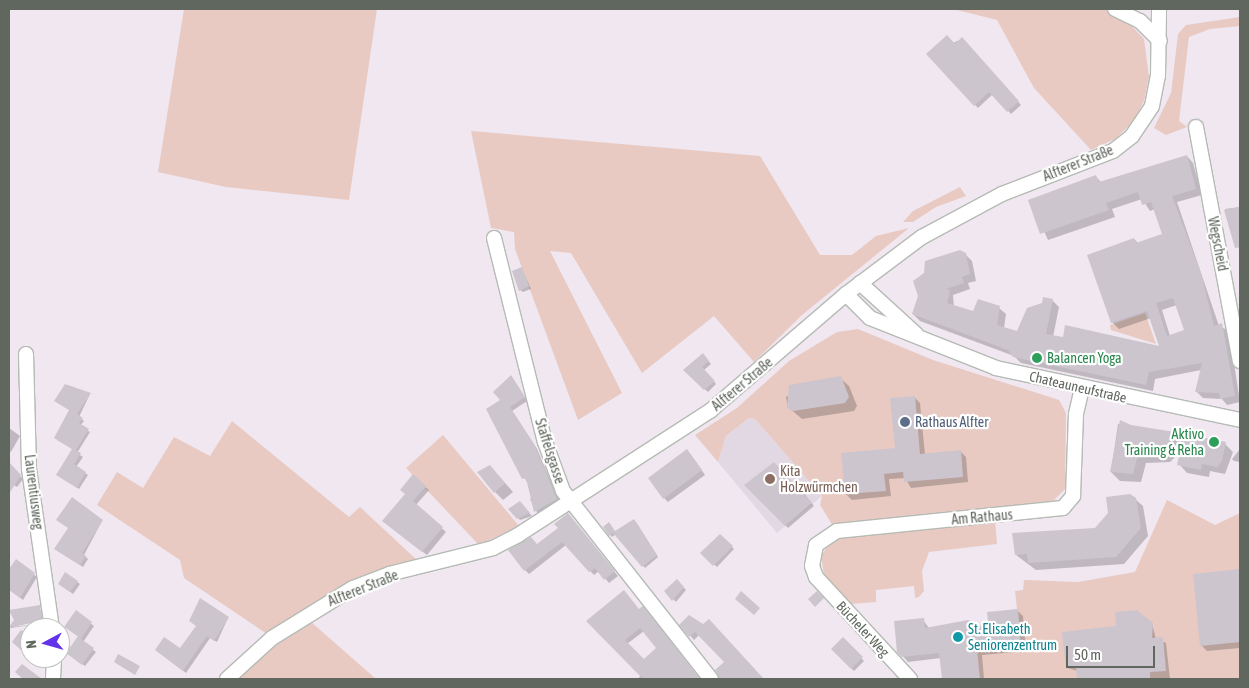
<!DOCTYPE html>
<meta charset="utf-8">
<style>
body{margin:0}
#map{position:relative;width:1249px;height:688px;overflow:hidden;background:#f0e7f0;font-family:"Asap Condensed",sans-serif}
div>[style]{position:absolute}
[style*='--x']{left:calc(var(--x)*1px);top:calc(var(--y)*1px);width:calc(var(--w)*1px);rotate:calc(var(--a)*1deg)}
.education>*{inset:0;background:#e2d8e3}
.green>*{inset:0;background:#e8cac3}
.shadow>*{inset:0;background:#0003}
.building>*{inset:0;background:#ccc5ce}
.roads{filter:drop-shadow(1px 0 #b5bbb4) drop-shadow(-1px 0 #b5bbb4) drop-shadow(0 1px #b5bbb4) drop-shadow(0 -1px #b5bbb4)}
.minor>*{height:14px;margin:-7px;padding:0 7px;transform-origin:7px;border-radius:7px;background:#fff}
.dots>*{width:14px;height:14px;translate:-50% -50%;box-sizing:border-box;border:2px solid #fff;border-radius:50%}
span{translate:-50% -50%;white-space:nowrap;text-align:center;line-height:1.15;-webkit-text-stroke:4.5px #fff;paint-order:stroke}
.street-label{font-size:14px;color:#60675e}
.leisure-label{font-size:14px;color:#27864d}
.left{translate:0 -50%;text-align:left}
.right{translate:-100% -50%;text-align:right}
.service-label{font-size:14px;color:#4e5e75}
.education-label{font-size:14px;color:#785e54}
.culture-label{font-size:14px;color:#0d838f}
.frame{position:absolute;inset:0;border:10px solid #60675e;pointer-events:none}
.north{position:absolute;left:20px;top:618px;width:50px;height:50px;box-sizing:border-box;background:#fff;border:1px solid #bfc2bf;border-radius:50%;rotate:264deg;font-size:14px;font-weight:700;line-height:20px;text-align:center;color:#60675e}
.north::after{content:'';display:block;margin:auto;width:18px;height:22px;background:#6332eb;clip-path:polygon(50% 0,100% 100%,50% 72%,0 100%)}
.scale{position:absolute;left:1066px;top:646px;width:89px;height:22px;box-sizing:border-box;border:2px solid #60675e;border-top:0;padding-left:6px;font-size:15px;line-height:18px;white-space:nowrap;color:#60675e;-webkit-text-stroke:4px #fff;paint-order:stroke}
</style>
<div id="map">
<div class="education">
<div style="clip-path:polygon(749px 418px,755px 419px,822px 496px,777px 533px,718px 462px,726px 436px)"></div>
</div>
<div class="green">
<div style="clip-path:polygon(184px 9px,377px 9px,349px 200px,226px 187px,158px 172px)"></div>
<div style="clip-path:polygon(953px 9px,1132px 9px,1128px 22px,1144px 39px,1149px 77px,1144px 101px,1133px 122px,1115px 139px,1091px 150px,1034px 88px,997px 20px)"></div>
<div style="clip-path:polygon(1240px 17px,1240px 26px,1210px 29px,1189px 37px,1179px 121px,1187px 127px,1166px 135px,1154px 128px,1171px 93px,1178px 34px,1186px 25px)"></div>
<div style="clip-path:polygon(471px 131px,760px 156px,820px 255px,852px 255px,876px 236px,909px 228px,802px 315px,754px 362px,714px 316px,642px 373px,571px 253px,550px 251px,622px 393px,578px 420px,515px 249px,514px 232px,491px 228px)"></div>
<div style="clip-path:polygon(960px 187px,966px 196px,936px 207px,913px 222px,903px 222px,913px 211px)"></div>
<div style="clip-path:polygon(1145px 313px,1156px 344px,1111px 330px,1110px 325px)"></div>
<div style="clip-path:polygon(858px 329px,933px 360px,1059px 400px,1066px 413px,1065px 489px,1053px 501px,1033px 503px,995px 520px,997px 544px,929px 552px,922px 571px,924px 591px,919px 597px,915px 598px,914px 586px,876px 590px,876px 602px,849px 604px,824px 575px,821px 556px,831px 541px,833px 526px,820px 505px,822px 496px,755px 419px,749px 418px,726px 436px,718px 462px,695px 435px,737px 408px,789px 361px,837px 332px)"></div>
<div style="clip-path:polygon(232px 421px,349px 517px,360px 507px,418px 561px,345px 584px,267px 634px,184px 578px,180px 560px,97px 505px,117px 472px,143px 488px,174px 437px,210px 456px)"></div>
<div style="clip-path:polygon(443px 435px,519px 526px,479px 545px,406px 468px)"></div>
<div style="clip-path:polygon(1167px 500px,1215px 525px,1240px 513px,1240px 679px,980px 679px,971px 650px,1021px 645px,1015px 591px,1023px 590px,1024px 580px,1078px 582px,1135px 572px)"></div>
<div style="clip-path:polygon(310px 621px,376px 679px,236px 679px,270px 650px)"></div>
</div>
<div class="shadow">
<div style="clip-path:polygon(962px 39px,1021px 105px,1011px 114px,993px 94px,978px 108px,928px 54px)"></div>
<div style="clip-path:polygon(evenodd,1187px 156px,1193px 163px,1202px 195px,1177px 202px,1219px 326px,1229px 331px,1240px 402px,1227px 405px,1222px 399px,1203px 398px,1196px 391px,1201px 370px,1155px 379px,1153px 391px,1021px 363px,1014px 356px,920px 321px,913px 314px,965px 254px,972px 261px,976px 281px,968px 283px,970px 289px,953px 295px,954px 307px,974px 313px,999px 308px,1006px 314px,1004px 328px,1018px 333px,1052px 300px,1059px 307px,1053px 337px,1161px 348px,1151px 318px,1119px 329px,1112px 322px,1134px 239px,1139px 244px,1164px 235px,1155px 209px,1150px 211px,1142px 199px,1112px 209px,1115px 217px,1048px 240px,1030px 200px,1096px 177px,1102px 183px,1187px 156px,1177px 305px,1186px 331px,1170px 336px,1162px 310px,1177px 305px)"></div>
<div style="clip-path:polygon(1240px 207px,1240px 252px,1225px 209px)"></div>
<div style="clip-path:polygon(522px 269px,531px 289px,523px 292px,520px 290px)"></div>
<div style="clip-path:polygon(703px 355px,711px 364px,704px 370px,716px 384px,708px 392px,684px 370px)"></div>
<div style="clip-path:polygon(511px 376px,527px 401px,512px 411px,537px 449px,560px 503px,538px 514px,530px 499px,535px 497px,488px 409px,502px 400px)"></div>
<div style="clip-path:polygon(840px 378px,849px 386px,857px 406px,854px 411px,802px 419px,788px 407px,786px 397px)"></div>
<div style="clip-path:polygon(90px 394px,79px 417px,84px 421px,80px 426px,90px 432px,77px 453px,83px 457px,76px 467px,88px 475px,79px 489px,57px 475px,73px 449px,57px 440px)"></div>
<div style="clip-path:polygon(914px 397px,920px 403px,925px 455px,960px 451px,966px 457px,968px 482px,911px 488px,905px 478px,889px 479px,891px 496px,852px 500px,846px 494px,896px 449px)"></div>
<div style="clip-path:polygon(1118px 424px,1225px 444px,1233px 452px,1225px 474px,1210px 471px,1209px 477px,1187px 473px,1179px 464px,1182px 450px,1170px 462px,1146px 463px,1141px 482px,1120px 481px,1111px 472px)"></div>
<div style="clip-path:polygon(9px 428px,20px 436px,11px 452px,9px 450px)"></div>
<div style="clip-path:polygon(1240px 449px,1240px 462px,1234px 461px,1232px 459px)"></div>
<div style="clip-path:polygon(691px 455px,705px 475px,668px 502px,664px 498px)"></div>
<div style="clip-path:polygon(9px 464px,23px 479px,17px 487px,9px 482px)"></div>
<div style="clip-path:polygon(498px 475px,513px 492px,503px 500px,495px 492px)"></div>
<div style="clip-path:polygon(795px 482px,814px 506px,788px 528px,746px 485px)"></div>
<div style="clip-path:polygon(425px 487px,429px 490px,416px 505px,446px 532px,427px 555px,387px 524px)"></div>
<div style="clip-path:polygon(1135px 499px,1143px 506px,1148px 536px,1124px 564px,1036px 570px,1016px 555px,1096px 530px)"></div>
<div style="clip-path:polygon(520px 503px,532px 516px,520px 520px,510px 509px)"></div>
<div style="clip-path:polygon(571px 519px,618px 576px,609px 583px,599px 571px,594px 575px,566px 545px,529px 574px,525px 570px,537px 545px)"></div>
<div style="clip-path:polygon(102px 521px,84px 555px,88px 559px,83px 567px,58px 551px)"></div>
<div style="clip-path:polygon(636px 522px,658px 557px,645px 568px,616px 534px,612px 537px,604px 527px,616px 532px)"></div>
<div style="clip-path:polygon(720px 535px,734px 549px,717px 567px,702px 553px)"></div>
<div style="clip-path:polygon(16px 561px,37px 577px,23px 600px,9px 589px,9px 571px)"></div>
<div style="clip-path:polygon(1240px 570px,1240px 648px,1207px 651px,1201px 645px,1194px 575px)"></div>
<div style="clip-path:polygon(66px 574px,80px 584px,73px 594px,62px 586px)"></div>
<div style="clip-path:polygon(677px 581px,686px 590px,676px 602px,666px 591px)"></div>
<div style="clip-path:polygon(39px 606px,43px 620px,12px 627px,43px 623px,11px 628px,10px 627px,15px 620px,9px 611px)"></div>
<div style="clip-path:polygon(1017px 610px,1023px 616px,1026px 651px,982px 655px,984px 679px,943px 679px,941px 658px,908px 662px,903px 656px,923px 620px,929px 628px,991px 631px)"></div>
<div style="clip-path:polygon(evenodd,639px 611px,646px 612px,699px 679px,638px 679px,641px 675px,588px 621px,639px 611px,644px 631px,658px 649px,643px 661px,627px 644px,644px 631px)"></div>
<div style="clip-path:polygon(76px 612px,94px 626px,83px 642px,96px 652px,85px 666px,70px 655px,79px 637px,68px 629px)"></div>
<div style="clip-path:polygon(228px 618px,217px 642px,210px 638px,186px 673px,156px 650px,180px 650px)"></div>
<div style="clip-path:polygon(709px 621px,763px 679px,719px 679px,717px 671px,726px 662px,699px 635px,694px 640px,681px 625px,703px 626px)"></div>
<div style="clip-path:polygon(1152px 624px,1156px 639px,1166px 643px,1170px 679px,1078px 679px,1078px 671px,1067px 668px)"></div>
<div style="clip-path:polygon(843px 639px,864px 661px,854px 671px,833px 649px)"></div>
</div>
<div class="building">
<div style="clip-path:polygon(947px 35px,955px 44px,962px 37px,1019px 101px,1007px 112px,989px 92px,974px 106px,926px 54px)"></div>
<div style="clip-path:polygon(evenodd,1187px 155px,1196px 189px,1172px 196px,1201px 273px,1214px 326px,1222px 323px,1235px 396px,1220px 399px,1219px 393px,1195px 392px,1202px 363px,1149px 372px,1146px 385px,1013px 357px,1008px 350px,912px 314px,918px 296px,913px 281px,924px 273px,925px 261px,960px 250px,966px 253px,970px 274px,962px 277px,964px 283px,946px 289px,950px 290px,947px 303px,973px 311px,978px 299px,1000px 306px,997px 325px,1017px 331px,1027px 308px,1042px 303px,1043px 297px,1053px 299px,1046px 334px,1063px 337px,1065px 325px,1159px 346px,1147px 311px,1111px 323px,1087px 255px,1134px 238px,1136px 243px,1162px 234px,1151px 202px,1142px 205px,1138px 192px,1106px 203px,1109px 210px,1040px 234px,1028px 200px,1096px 175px,1099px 182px,1187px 155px,1173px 298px,1184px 330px,1167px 336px,1156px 303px,1173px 298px)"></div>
<div style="clip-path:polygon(1240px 207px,1240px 247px,1235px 248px,1224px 210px)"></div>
<div style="clip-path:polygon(522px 267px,529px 286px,519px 291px,512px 271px)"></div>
<div style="clip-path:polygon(703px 353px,709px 361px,702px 367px,715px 381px,704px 390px,683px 370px)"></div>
<div style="clip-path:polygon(511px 375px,525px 397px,510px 407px,534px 444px,557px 499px,534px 512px,526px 478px,522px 479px,486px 409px,500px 400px,493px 392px)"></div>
<div style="clip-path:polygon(841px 376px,849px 397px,845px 403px,793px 411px,787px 408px,789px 385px)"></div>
<div style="clip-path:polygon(65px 384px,91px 393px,77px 414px,83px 418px,79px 423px,89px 429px,76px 450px,81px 453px,74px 464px,86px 472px,77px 488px,56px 475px,72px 449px,54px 438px,69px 410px,54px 401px)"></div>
<div style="clip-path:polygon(915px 396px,920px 454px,961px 450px,963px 477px,904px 482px,903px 472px,884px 474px,886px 491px,845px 494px,841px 453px,895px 448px,890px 398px)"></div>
<div style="clip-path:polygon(1120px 420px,1131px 425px,1181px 433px,1161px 454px,1138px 455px,1133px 474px,1110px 472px)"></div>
<div style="clip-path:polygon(1184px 434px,1226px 442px,1222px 461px,1217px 467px,1202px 464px,1201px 470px,1177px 465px)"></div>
<div style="clip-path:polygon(687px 449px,702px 470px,663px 499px,648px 478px)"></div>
<div style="clip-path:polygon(9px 462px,21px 475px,9px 494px)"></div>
<div style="clip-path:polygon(774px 462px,812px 503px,785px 526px,744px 485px)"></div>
<div style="clip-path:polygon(490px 465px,505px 483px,494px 493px,477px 472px)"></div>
<div style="clip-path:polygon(413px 474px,426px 486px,413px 501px,443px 527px,422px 552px,382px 521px,405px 494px,400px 490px)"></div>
<div style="clip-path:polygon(1130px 494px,1136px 498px,1141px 528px,1116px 557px,1028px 563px,1027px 554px,1015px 555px,1012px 533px,1095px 528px,1108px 513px,1106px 497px)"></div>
<div style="clip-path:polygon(72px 497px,103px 520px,82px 553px,86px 556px,80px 565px,54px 549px,68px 528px,56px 520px)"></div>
<div style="clip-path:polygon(520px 501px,530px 513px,517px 519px,508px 509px)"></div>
<div style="clip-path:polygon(568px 513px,615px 571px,604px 580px,595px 568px,589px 572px,562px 542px,524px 571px,508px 550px,531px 537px,537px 544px,558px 528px,554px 524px)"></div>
<div style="clip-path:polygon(634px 519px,657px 555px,642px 567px,613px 533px,609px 536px,603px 527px,609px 522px,615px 531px)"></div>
<div style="clip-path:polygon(720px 534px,733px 546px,713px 566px,700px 553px)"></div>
<div style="clip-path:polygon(16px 559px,35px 573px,20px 598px,9px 590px,9px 569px)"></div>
<div style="clip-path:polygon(1240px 569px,1240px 642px,1200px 646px,1193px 574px)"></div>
<div style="clip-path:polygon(65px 572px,78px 581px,70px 592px,58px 584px)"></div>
<div style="clip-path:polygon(677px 579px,684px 587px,672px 601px,664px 591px)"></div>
<div style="clip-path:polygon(evenodd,624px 590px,639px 609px,643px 606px,700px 679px,643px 679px,586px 621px,624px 590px,640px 628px,656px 648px,644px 659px,625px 640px,640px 628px)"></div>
<div style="clip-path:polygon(741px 591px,760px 608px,754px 615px,735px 599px)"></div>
<div style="clip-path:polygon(817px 591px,824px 598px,815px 607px,808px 599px)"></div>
<div style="clip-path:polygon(200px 598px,229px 617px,214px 641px,207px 636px,183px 671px,155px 650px,164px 637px,180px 648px,196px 626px,189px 621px)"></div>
<div style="clip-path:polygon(40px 605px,42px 621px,9px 627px,14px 620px,9px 610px)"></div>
<div style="clip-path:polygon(1018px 609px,1021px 646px,977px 649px,980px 679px,942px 679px,939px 653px,902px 657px,897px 652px,894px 621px,924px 618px,925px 628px,968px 620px,989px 629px,987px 612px)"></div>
<div style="clip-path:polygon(76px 610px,92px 622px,81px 639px,94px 648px,82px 665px,66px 653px,78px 636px,64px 627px)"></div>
<div style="clip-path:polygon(1137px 610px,1153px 623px,1152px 638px,1163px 637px,1166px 671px,1150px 672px,1150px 679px,1077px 679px,1076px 667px,1066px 668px,1062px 632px,1116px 626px,1115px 612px)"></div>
<div style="clip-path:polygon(689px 615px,703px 624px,709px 619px,764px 679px,720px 679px,715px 670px,724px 662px,695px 632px,689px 637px,679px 625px)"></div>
<div style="clip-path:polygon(21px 630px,30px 637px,30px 658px,12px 642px)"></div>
<div style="clip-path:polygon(843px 637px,863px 657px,851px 669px,831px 649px)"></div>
<div style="clip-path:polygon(118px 654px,140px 666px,135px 675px,114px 662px)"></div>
<div style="clip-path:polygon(22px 664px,42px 679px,23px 679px,15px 672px)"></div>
</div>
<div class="roads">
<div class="minor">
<div style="--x:1115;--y:9;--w:28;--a:26"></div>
<div style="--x:1140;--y:21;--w:28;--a:45"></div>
<div style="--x:1196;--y:127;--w:238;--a:79.4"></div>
<div style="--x:494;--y:238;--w:210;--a:76"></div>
<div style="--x:545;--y:442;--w:52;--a:69.8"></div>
<div style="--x:563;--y:491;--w:239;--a:51.8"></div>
<div style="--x:860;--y:283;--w:76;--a:42.3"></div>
<div style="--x:846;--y:294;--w:34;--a:45"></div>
<div style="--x:870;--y:318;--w:136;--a:21.6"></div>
<div style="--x:996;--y:368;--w:249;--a:12"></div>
<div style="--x:26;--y:354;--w:115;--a:88.5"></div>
<div style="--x:29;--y:469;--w:161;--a:81.8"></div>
<div style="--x:53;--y:679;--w:21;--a:-87"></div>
<div style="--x:227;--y:679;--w:61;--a:-42.3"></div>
<div style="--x:272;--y:638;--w:95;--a:-31.7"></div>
<div style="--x:353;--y:588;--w:39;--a:-21"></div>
<div style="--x:389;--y:574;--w:107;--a:-14"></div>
<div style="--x:493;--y:548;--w:28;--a:-27"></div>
<div style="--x:518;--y:535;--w:229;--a:-32.9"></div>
<div style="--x:710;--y:411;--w:179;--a:-40.7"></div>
<div style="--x:846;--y:294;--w:95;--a:-36.9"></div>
<div style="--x:922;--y:237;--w:91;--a:-28.3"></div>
<div style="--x:1002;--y:194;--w:119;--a:-21.2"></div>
<div style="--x:1113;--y:151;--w:24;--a:-38"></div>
<div style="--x:1132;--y:136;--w:36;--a:-56"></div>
<div style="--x:1152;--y:106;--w:31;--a:-79"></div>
<div style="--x:1158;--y:76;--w:67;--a:-89.1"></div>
<div style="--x:910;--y:679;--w:139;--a:-132.7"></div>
<div style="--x:816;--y:577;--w:12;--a:-110"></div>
<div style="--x:812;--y:566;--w:21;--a:-79"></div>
<div style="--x:816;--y:545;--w:25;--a:-34"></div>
<div style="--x:837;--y:531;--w:227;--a:-5.8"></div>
<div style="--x:1063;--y:508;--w:16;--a:-50"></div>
<div style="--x:1073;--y:496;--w:82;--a:-87.9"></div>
<div style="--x:1076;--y:414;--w:26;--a:-77"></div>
</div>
</div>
<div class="dots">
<div style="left:1037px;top:358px;background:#2e9e5b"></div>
<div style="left:905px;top:422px;background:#5c6f8a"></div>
<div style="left:1214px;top:442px;background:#2e9e5b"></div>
<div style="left:770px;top:479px;background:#8d6e63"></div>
<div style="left:958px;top:637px;background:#0f9aa8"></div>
</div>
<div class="street-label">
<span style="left:1078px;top:163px;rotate:-22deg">Alfterer Straße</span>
<span style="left:1218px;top:244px;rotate:79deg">Wegscheid</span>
<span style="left:742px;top:384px;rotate:-40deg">Alfterer Straße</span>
<span style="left:1078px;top:387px;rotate:13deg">Chateauneufstraße</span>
<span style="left:550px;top:451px;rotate:72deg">Staffelsgasse</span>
<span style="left:34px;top:492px;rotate:83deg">Laurentiusweg</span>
<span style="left:982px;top:517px;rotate:-5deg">Am Rathaus</span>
<span style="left:363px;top:588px;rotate:-22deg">Alfterer Straße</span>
<span style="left:863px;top:629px;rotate:47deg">Bücheler Weg</span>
</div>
<div class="leisure-label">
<span class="left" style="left:1047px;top:358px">Balancen Yoga</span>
<span class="right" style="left:1204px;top:442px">Aktivo<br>Training &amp; Reha</span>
</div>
<div class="service-label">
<span class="left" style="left:915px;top:422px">Rathaus Alfter</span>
</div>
<div class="education-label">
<span class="left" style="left:780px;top:479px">Kita<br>Holzwürmchen</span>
</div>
<div class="culture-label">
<span class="left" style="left:968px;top:637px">St. Elisabeth<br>Seniorenzentrum</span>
</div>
<div class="frame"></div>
<div class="north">N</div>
<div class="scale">50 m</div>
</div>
